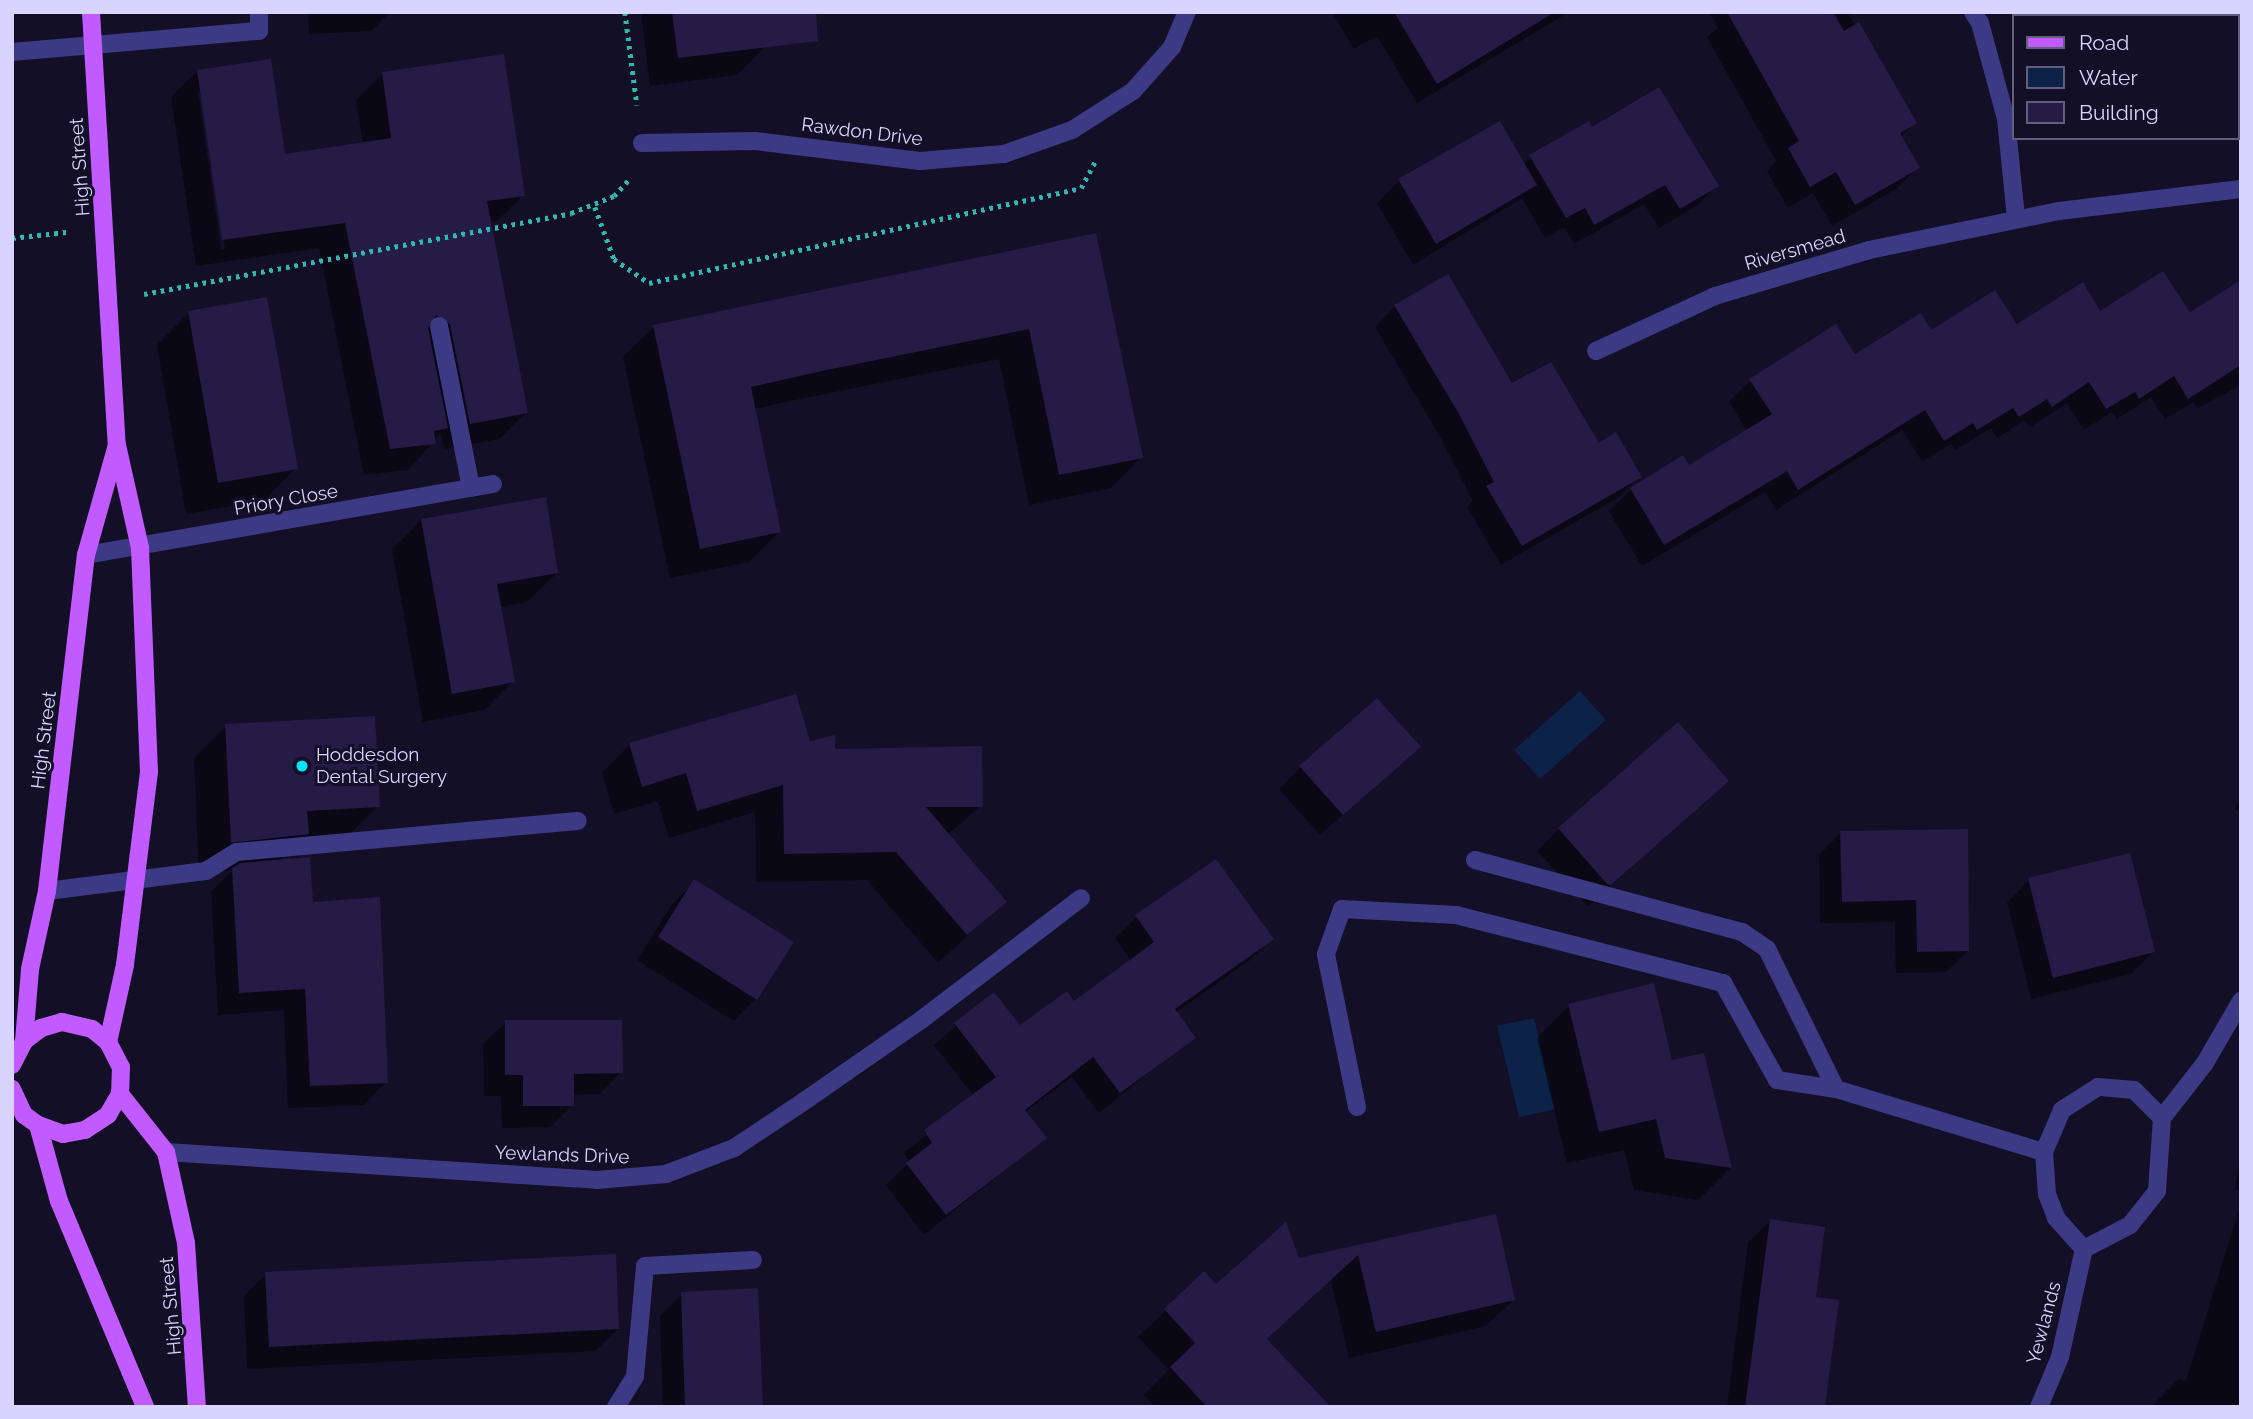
<!DOCTYPE html>
<style>
body{margin:0}
#map{position:relative;width:2253px;height:1419px;overflow:hidden;background:#130f26;font-family:Raleway,sans-serif}
div>[style]{position:absolute}
[style*='--x']{left:calc(var(--x)*1px);top:calc(var(--y)*1px);width:calc(var(--w)*1px);rotate:calc(var(--a)*1deg)}
.water>*{inset:0;background:#0c2248}
.shadow>*{inset:0;background:#0007}
.building>*{inset:0;background:#241b47}
.path>*{height:4.5px;margin-top:-2.25px;transform-origin:0;background:repeating-linear-gradient(90deg,#2fb8b0 0 3.5px,transparent 0 8.5px)}
.lane>*{height:18px;margin:-9px;padding:0 9px;transform-origin:9px;border-radius:9px;background:#3d3a85}
.street>*{height:18px;margin:-9px;padding:0 9px;transform-origin:9px;border-radius:9px;background:#3d3a85}
.primary>*{height:18px;margin:-9px;padding:0 9px;transform-origin:9px;border-radius:9px;background:#c25bff}
.dots>*{width:19px;height:19px;translate:-50% -50%;box-sizing:border-box;border:4px solid #130f26;border-radius:50%}
span{translate:-50% -50%;white-space:nowrap;text-align:center;line-height:1.15;-webkit-text-stroke:6px #130f26;paint-order:stroke}
.street-label{font-size:19px;color:#d9d4ff}
.poi-label{font-size:19px;color:#d9d4ff}
.left{translate:0 -50%;text-align:left}
.frame{position:absolute;inset:0;border:14px solid #d9d4ff;pointer-events:none}
.legend{position:absolute;left:2012px;top:14px;width:228px;height:126px;box-sizing:border-box;background:#130f26;border:2px solid #625e7d;margin:0;padding:9px 12px;list-style:none;font-size:21px;color:#d9d4ff}
.legend li{display:flex;align-items:center;gap:14px;height:35px}
.legend b{width:35px;border:2px solid #625e7d}
</style>
<div id="map">
<div class="water">
<div style="clip-path:polygon(1580px 691px,1606px 720px,1540px 779px,1514px 750px)"></div>
<div style="clip-path:polygon(1534px 1018px,1555px 1109px,1519px 1117px,1497px 1026px)"></div>
</div>
<div class="shadow">
<div style="clip-path:polygon(308px 12px,390px 12px,371px 31px,309px 34px)"></div>
<div style="clip-path:polygon(641px 12px,761px 12px,766px 46px,737px 75px,650px 86px)"></div>
<div style="clip-path:polygon(1332px 12px,1569px 12px,1417px 103px,1377px 36px,1354px 49px)"></div>
<div style="clip-path:polygon(1709px 12px,1847px 12px,1914px 123px,1901px 137px,1918px 167px,1896px 189px,1832px 226px,1813px 193px,1788px 208px,1767px 171px,1776px 161px,1707px 37px,1718px 27px)"></div>
<div style="clip-path:polygon(2241px 31px,2241px 103px,2237px 107px,2237px 32px)"></div>
<div style="clip-path:polygon(evenodd,198px 71px,283px 156px,363px 144px,356px 100px,382px 74px,523px 195px,497px 221px,489px 222px,527px 412px,500px 439px,444px 449px,441px 433px,408px 470px,364px 475px,319px 248px,196px 266px,171px 97px,198px 71px,198px 91px,202px 91px,225px 249px,221px 249px,198px 91px)"></div>
<div style="clip-path:polygon(1500px 123px,1523px 163px,1592px 129px,1717px 186px,1696px 206px,1659px 228px,1644px 204px,1574px 244px,1564px 227px,1545px 238px,1522px 198px,1413px 265px,1377px 203px,1399px 181px)"></div>
<div style="clip-path:polygon(1095px 235px,1141px 457px,1111px 488px,1029px 505px,999px 359px,790px 401px,754px 409px,779px 532px,749px 562px,670px 578px,623px 357px,654px 327px)"></div>
<div style="clip-path:polygon(2241px 282px,2241px 385px,2198px 408px,2193px 402px,2165px 419px,2151px 397px,2117px 419px,2112px 412px,2084px 430px,2067px 403px,2030px 427px,2025px 420px,1997px 438px,1991px 428px,1955px 450px,1951px 444px,1922px 461px,1902px 430px,1776px 510px,1765px 492px,1642px 566px,1609px 511px,1631px 490px,1688px 467px,1747px 431px,1729px 402px,1751px 380px,1931px 333px,2100px 313px,2189px 315px)"></div>
<div style="clip-path:polygon(1395px 306px,1598px 445px,1639px 477px,1619px 497px,1501px 565px,1467px 507px,1473px 501px,1439px 435px,1375px 327px)"></div>
<div style="clip-path:polygon(189px 313px,296px 468px,264px 500px,186px 514px,157px 345px)"></div>
<div style="clip-path:polygon(421px 520px,557px 573px,527px 602px,500px 607px,513px 681px,484px 710px,423px 722px,392px 549px)"></div>
<div style="clip-path:polygon(226px 726px,378px 806px,346px 838px,299px 841px,279px 861px,311px 904px,386px 1082px,364px 1105px,288px 1108px,284px 1010px,218px 1015px,211px 892px,233px 870px,199px 874px,194px 758px)"></div>
<div style="clip-path:polygon(630px 744px,809px 744px,981px 806px,947px 835px,1004px 902px,938px 963px,867px 880px,756px 882px,755px 812px,669px 838px,658px 801px,614px 814px,602px 773px)"></div>
<div style="clip-path:polygon(1418px 747px,1320px 835px,1279px 789px,1301px 767px)"></div>
<div style="clip-path:polygon(1727px 781px,1588px 906px,1537px 851px,1559px 829px)"></div>
<div style="clip-path:polygon(2241px 796px,2241px 812px,2235px 809px)"></div>
<div style="clip-path:polygon(1966px 831px,1968px 950px,1946px 972px,1896px 973px,1895px 922px,1820px 923px,1819px 855px,1841px 833px)"></div>
<div style="clip-path:polygon(1215px 861px,1271px 939px,1250px 960px,1175px 1013px,1193px 1037px,1099px 1113px,1072px 1077px,1025px 1112px,1045px 1138px,924px 1235px,886px 1185px,910px 1162px,904px 1153px,974px 1096px,934px 1045px,994px 994px,1020px 1027px,1074px 1004px,1131px 961px,1115px 938px,1136px 917px)"></div>
<div style="clip-path:polygon(2029px 880px,2153px 952px,2131px 974px,2031px 999px,2007px 902px)"></div>
<div style="clip-path:polygon(695px 881px,756px 999px,734px 1021px,637px 960px,673px 903px)"></div>
<div style="clip-path:polygon(1569px 1006px,1671px 1062px,1703px 1055px,1730px 1168px,1698px 1200px,1634px 1190px,1624px 1150px,1567px 1163px,1537px 1038px)"></div>
<div style="clip-path:polygon(506px 1022px,621px 1072px,599px 1094px,572px 1095px,572px 1105px,550px 1127px,502px 1128px,501px 1096px,484px 1096px,483px 1044px)"></div>
<div style="clip-path:polygon(2241px 1151px,2241px 1191px,2235px 1190px)"></div>
<div style="clip-path:polygon(2241px 1203px,2241px 1407px,2151px 1407px,2179px 1379px,2186px 1381px)"></div>
<div style="clip-path:polygon(1494px 1216px,1513px 1300px,1486px 1326px,1349px 1358px,1331px 1280px,1266px 1340px,1313px 1407px,1155px 1407px,1144px 1395px,1169px 1370px,1138px 1337px,1204px 1274px,1216px 1286px,1298px 1260px)"></div>
<div style="clip-path:polygon(1770px 1221px,1814px 1299px,1824px 1407px,1727px 1407px,1748px 1243px)"></div>
<div style="clip-path:polygon(266px 1274px,618px 1329px,595px 1351px,247px 1369px,244px 1296px)"></div>
<div style="clip-path:polygon(682px 1294px,761px 1407px,663px 1407px,660px 1316px)"></div>
</div>
<div class="building">
<div style="clip-path:polygon(672px 12px,816px 12px,818px 41px,678px 58px)"></div>
<div style="clip-path:polygon(1394px 12px,1555px 12px,1437px 84px)"></div>
<div style="clip-path:polygon(1727px 12px,1833px 12px,1844px 31px,1859px 22px,1917px 123px,1900px 133px,1920px 168px,1855px 205px,1836px 172px,1810px 187px,1788px 148px,1799px 141px)"></div>
<div style="clip-path:polygon(504px 54px,525px 196px,487px 201px,528px 413px,470px 424px,450px 324px,436px 315px,428px 328px,448px 428px,434px 431px,436px 444px,390px 449px,345px 223px,222px 240px,197px 70px,271px 59px,285px 154px,391px 138px,382px 72px)"></div>
<div style="clip-path:polygon(1659px 87px,1719px 186px,1680px 209px,1665px 185px,1594px 225px,1585px 208px,1566px 218px,1529px 155px,1589px 121px,1592px 127px)"></div>
<div style="clip-path:polygon(1500px 121px,1537px 185px,1436px 244px,1398px 179px)"></div>
<div style="clip-path:polygon(1096px 233px,1143px 458px,1059px 475px,1029px 329px,822px 371px,751px 387px,781px 532px,700px 549px,653px 325px)"></div>
<div style="clip-path:polygon(2163px 271px,2190px 312px,2241px 280px,2241px 365px,2188px 399px,2174px 376px,2139px 399px,2135px 392px,2106px 409px,2089px 382px,2052px 407px,2047px 399px,2019px 417px,2013px 408px,1977px 430px,1973px 423px,1944px 441px,1925px 410px,1798px 490px,1787px 471px,1664px 545px,1630px 488px,1683px 455px,1689px 465px,1772px 414px,1749px 379px,1836px 324px,1855px 354px,1921px 313px,1931px 330px,1995px 290px,2017px 324px,2083px 282px,2100px 311px)"></div>
<div style="clip-path:polygon(1448px 274px,1512px 383px,1551px 362px,1599px 443px,1616px 432px,1642px 477px,1522px 546px,1486px 486px,1494px 482px,1459px 414px,1394px 305px)"></div>
<div style="clip-path:polygon(267px 297px,298px 469px,218px 483px,188px 311px)"></div>
<div style="clip-path:polygon(546px 497px,558px 573px,497px 584px,515px 682px,452px 694px,421px 519px)"></div>
<div style="clip-path:polygon(796px 694px,810px 741px,835px 735px,835px 749px,982px 746px,983px 807px,926px 807px,1007px 902px,967px 935px,896px 852px,784px 854px,783px 785px,697px 811px,686px 773px,642px 787px,629px 743px)"></div>
<div style="clip-path:polygon(1377px 698px,1421px 747px,1343px 815px,1299px 766px)"></div>
<div style="clip-path:polygon(375px 716px,380px 807px,307px 811px,309px 834px,231px 843px,225px 724px)"></div>
<div style="clip-path:polygon(1678px 722px,1729px 781px,1611px 885px,1607px 884px,1558px 828px)"></div>
<div style="clip-path:polygon(1968px 829px,1969px 951px,1917px 952px,1916px 900px,1842px 902px,1840px 831px)"></div>
<div style="clip-path:polygon(2130px 853px,2155px 952px,2053px 978px,2028px 878px)"></div>
<div style="clip-path:polygon(310px 857px,313px 902px,380px 897px,388px 1083px,310px 1086px,305px 989px,239px 993px,232px 868px,241px 863px)"></div>
<div style="clip-path:polygon(1216px 859px,1274px 939px,1175px 1009px,1196px 1038px,1120px 1093px,1093px 1057px,1025px 1110px,1047px 1138px,946px 1215px,906px 1163px,932px 1143px,924px 1130px,996px 1077px,954px 1023px,994px 992px,1020px 1025px,1067px 991px,1074px 1001px,1154px 942px,1135px 915px)"></div>
<div style="clip-path:polygon(694px 879px,794px 942px,757px 1000px,658px 937px)"></div>
<div style="clip-path:polygon(1654px 983px,1672px 1060px,1704px 1053px,1732px 1168px,1665px 1158px,1656px 1119px,1599px 1132px,1568px 1004px)"></div>
<div style="clip-path:polygon(505px 1020px,622px 1020px,623px 1073px,574px 1074px,574px 1106px,523px 1106px,523px 1075px,505px 1075px)"></div>
<div style="clip-path:polygon(1496px 1214px,1515px 1300px,1376px 1332px,1358px 1255px,1267px 1339px,1331px 1407px,1207px 1407px,1170px 1367px,1195px 1343px,1164px 1309px,1204px 1271px,1216px 1284px,1286px 1222px,1299px 1258px)"></div>
<div style="clip-path:polygon(1770px 1219px,1825px 1227px,1816px 1297px,1839px 1300px,1825px 1407px,1745px 1407px)"></div>
<div style="clip-path:polygon(616px 1254px,619px 1329px,269px 1347px,265px 1272px)"></div>
<div style="clip-path:polygon(758px 1288px,763px 1407px,685px 1407px,681px 1292px)"></div>
</div>
<div class="path">
<div style="--x:625;--y:12;--w:94;--a:82.6"></div>
<div style="--x:595;--y:207;--w:55;--a:69.9"></div>
<div style="--x:614;--y:259;--w:42;--a:34.4"></div>
<div style="--x:649;--y:283;--w:442;--a:-12.4"></div>
<div style="--x:1081;--y:188;--w:30;--a:-62"></div>
<div style="--x:12;--y:238;--w:55;--a:-6.2"></div>
<div style="--x:144;--y:294;--w:435;--a:-10.7"></div>
<div style="--x:571;--y:213;--w:46;--a:-21.6"></div>
<div style="--x:614;--y:196;--w:24;--a:-48"></div>
</div>
<div class="lane">
<div style="--x:12;--y:52;--w:248;--a:-4.9"></div>
<div style="--x:259;--y:31;--w:19;--a:-90"></div>
<div style="--x:439;--y:326;--w:165;--a:78.8"></div>
<div style="--x:1475;--y:860;--w:277;--a:15.1"></div>
<div style="--x:1742;--y:932;--w:30;--a:34"></div>
<div style="--x:1767;--y:949;--w:156;--a:63.8"></div>
<div style="--x:47;--y:891;--w:160;--a:-7.2"></div>
<div style="--x:206;--y:871;--w:36;--a:-32"></div>
<div style="--x:237;--y:852;--w:342;--a:-5.2"></div>
<div style="--x:1357;--y:1107;--w:156;--a:-101.5"></div>
<div style="--x:1326;--y:954;--w:48;--a:-70.4"></div>
<div style="--x:1342;--y:909;--w:114;--a:3"></div>
<div style="--x:1456;--y:915;--w:276;--a:14.3"></div>
<div style="--x:1723;--y:983;--w:111;--a:60.9"></div>
<div style="--x:1777;--y:1080;--w:60;--a:8.7"></div>
<div style="--x:1836;--y:1089;--w:217;--a:16.9"></div>
<div style="--x:2162;--y:1118;--w:70;--a:-52"></div>
<div style="--x:2205;--y:1063;--w:72;--a:-59.9"></div>
<div style="--x:166;--y:1152;--w:432;--a:3.7"></div>
<div style="--x:597;--y:1180;--w:69;--a:-5"></div>
<div style="--x:666;--y:1174;--w:73;--a:-20.9"></div>
<div style="--x:734;--y:1148;--w:83;--a:-33.7"></div>
<div style="--x:803;--y:1102;--w:144;--a:-34.8"></div>
<div style="--x:921;--y:1020;--w:201;--a:-37.3"></div>
<div style="--x:616;--y:1407;--w:36;--a:-58"></div>
<div style="--x:635;--y:1376;--w:110;--a:-84.8"></div>
<div style="--x:645;--y:1266;--w:108;--a:-3.2"></div>
</div>
<div class="street">
<div style="--x:1973;--y:12;--w:13;--a:58"></div>
<div style="--x:1980;--y:23;--w:99;--a:74.8"></div>
<div style="--x:2006;--y:119;--w:100;--a:84.2"></div>
<div style="--x:642;--y:143;--w:113;--a:-1"></div>
<div style="--x:755;--y:141;--w:166;--a:6.9"></div>
<div style="--x:920;--y:161;--w:84;--a:-4.8"></div>
<div style="--x:1004;--y:154;--w:72;--a:-19.4"></div>
<div style="--x:1072;--y:130;--w:72;--a:-32.6"></div>
<div style="--x:1133;--y:91;--w:59;--a:-48.4"></div>
<div style="--x:1172;--y:47;--w:38;--a:-67"></div>
<div style="--x:1596;--y:351;--w:131;--a:-24.8"></div>
<div style="--x:1715;--y:296;--w:161;--a:-16.6"></div>
<div style="--x:1869;--y:250;--w:194;--a:-11.6"></div>
<div style="--x:2059;--y:211;--w:183;--a:-6.9"></div>
<div style="--x:86;--y:555;--w:413;--a:-9.9"></div>
<div style="--x:2039;--y:1407;--w:54;--a:-67.2"></div>
<div style="--x:2060;--y:1357;--w:111;--a:-77.5"></div>
<div style="--x:2084;--y:1249;--w:52;--a:-27.6"></div>
<div style="--x:2130;--y:1225;--w:43;--a:-51.5"></div>
<div style="--x:2157;--y:1191;--w:73;--a:-86.1"></div>
<div style="--x:2162;--y:1118;--w:40;--a:-135"></div>
<div style="--x:2134;--y:1090;--w:36;--a:-175"></div>
<div style="--x:2098;--y:1087;--w:43;--a:147.4"></div>
<div style="--x:2062;--y:1110;--w:46;--a:113.2"></div>
<div style="--x:2044;--y:1152;--w:42;--a:85.9"></div>
<div style="--x:2047;--y:1194;--w:26;--a:69"></div>
<div style="--x:2056;--y:1218;--w:42;--a:47.9"></div>
</div>
<div class="primary">
<div style="--x:91;--y:12;--w:434;--a:86.6"></div>
<div style="--x:117;--y:445;--w:106;--a:77.4"></div>
<div style="--x:140;--y:548;--w:224;--a:87.7"></div>
<div style="--x:149;--y:772;--w:194;--a:97.1"></div>
<div style="--x:125;--y:965;--w:79;--a:102.4"></div>
<div style="--x:24;--y:1041;--w:72;--a:-85.2"></div>
<div style="--x:30;--y:969;--w:80;--a:-77.7"></div>
<div style="--x:47;--y:891;--w:338;--a:-83.4"></div>
<div style="--x:86;--y:555;--w:111;--a:-74.3"></div>
<div style="--x:12;--y:1065;--w:27;--a:-63"></div>
<div style="--x:24;--y:1041;--w:21;--a:-37"></div>
<div style="--x:41;--y:1028;--w:22;--a:-16"></div>
<div style="--x:62;--y:1022;--w:31;--a:13"></div>
<div style="--x:92;--y:1029;--w:21;--a:39"></div>
<div style="--x:108;--y:1042;--w:28;--a:63"></div>
<div style="--x:121;--y:1067;--w:27;--a:92"></div>
<div style="--x:120;--y:1094;--w:24;--a:120"></div>
<div style="--x:108;--y:1115;--w:27;--a:147"></div>
<div style="--x:85;--y:1130;--w:22;--a:170"></div>
<div style="--x:63;--y:1134;--w:27;--a:-160"></div>
<div style="--x:38;--y:1125;--w:17;--a:-144"></div>
<div style="--x:24;--y:1115;--w:29;--a:-115"></div>
<div style="--x:120;--y:1094;--w:74;--a:51.6"></div>
<div style="--x:166;--y:1152;--w:93;--a:77.6"></div>
<div style="--x:186;--y:1243;--w:164;--a:86.2"></div>
<div style="--x:38;--y:1125;--w:79;--a:74.6"></div>
<div style="--x:59;--y:1201;--w:223;--a:67.3"></div>
</div>
<div class="dots">
<div style="left:302px;top:766px;background:#00e5ff"></div>
</div>
<div class="street-label">
<span style="left:862px;top:132px;rotate:7deg">Rawdon Drive</span>
<span style="left:80px;top:167px;rotate:-94deg">High Street</span>
<span style="left:1795px;top:250px;rotate:-16deg">Riversmead</span>
<span style="left:286px;top:500px;rotate:-10deg">Priory Close</span>
<span style="left:44px;top:740px;rotate:-83deg">High Street</span>
<span style="left:562px;top:1155px;rotate:2deg">Yewlands Drive</span>
<span style="left:171px;top:1306px;rotate:-95deg">High Street</span>
<span style="left:2044px;top:1323px;rotate:-75deg">Yewlands</span>
</div>
<div class="poi-label">
<span class="left" style="left:316px;top:766px">Hoddesdon<br>Dental Surgery</span>
</div>
<div class="frame"></div>
<ul class="legend">
<li><b style="height:9px;background:#c25bff"></b>Road</li>
<li><b style="height:19px;background:#0c2248"></b>Water</li>
<li><b style="height:19px;background:#241b47"></b>Building</li>
</ul>
</div>
